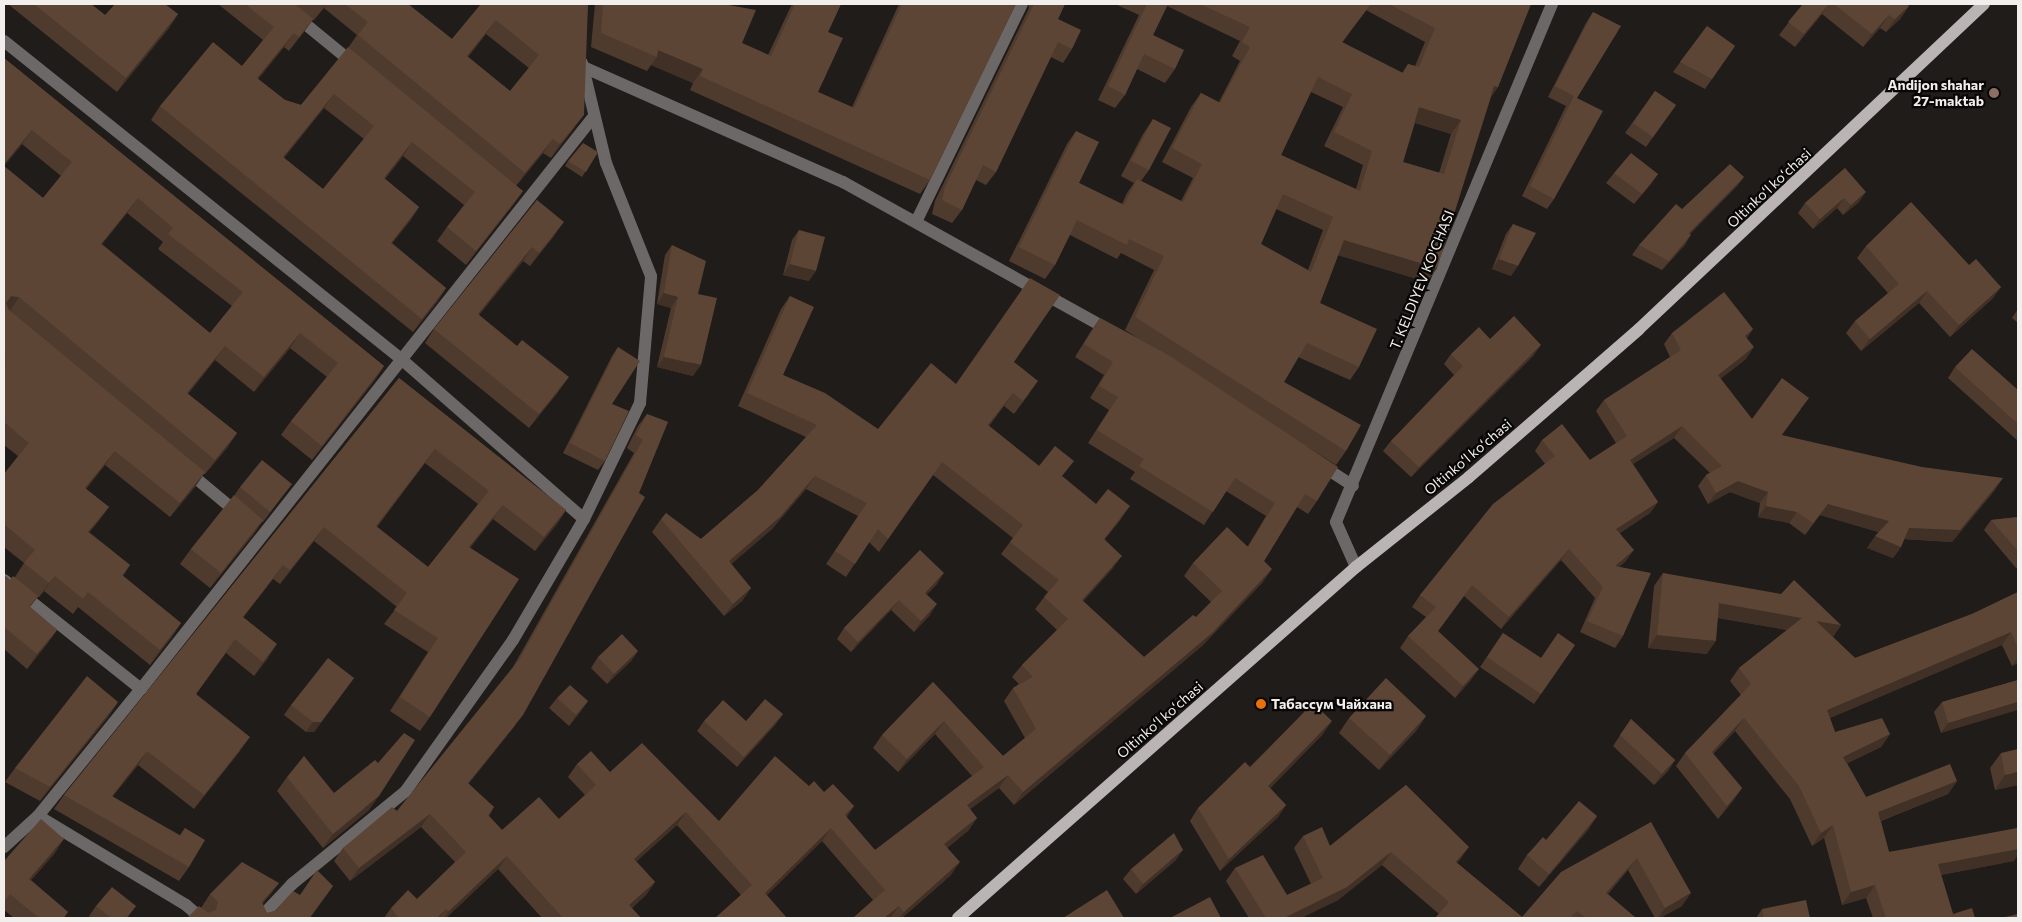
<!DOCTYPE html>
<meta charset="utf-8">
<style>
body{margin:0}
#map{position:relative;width:2022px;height:922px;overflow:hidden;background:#201c1a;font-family:Commissioner,sans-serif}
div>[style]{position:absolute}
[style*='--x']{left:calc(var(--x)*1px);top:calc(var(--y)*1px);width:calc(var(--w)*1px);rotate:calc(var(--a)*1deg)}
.minor>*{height:12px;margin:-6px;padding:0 6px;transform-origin:6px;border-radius:6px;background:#6b6867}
.major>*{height:12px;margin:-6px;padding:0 6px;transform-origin:6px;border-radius:6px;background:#bab5b4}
.wall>*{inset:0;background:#4f3b2e}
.shaded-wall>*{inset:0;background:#403025}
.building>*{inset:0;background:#5c4535}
.dots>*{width:14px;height:14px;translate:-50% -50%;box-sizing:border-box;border:2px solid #080706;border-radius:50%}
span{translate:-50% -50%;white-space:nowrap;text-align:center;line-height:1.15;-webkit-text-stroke:4.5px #080706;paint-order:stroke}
.poi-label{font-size:14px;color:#f1eeec;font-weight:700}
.right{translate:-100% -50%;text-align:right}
.left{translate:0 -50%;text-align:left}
.street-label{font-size:14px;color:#f1eeec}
.frame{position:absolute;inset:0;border:5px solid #f1eeec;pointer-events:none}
</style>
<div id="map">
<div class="minor">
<div style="--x:281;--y:4;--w:94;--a:39.4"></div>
<div style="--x:4;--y:41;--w:507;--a:38.68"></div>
<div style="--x:400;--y:358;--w:244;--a:41.2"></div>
<div style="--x:581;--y:66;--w:287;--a:23.9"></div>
<div style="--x:843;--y:182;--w:307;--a:29.1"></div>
<div style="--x:916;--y:222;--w:242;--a:-64.1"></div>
<div style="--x:1321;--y:465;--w:38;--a:33"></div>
<div style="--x:186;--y:470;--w:70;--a:39.8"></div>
<div style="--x:1356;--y:567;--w:49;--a:-114"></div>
<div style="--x:1336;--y:522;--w:561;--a:-67.36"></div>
<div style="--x:4;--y:580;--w:175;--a:38.5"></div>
<div style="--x:38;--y:816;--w:173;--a:31"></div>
<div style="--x:186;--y:905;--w:20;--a:41"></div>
<div style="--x:4;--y:847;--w:46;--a:-42.4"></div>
<div style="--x:38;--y:816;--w:164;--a:-51"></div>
<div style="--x:141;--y:689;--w:730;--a:-51.67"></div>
<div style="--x:260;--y:918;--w:47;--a:-46.7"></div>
<div style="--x:292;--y:884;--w:146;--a:-39.2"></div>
<div style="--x:405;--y:792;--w:186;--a:-54.6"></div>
<div style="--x:513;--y:640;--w:140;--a:-59.6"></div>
<div style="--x:584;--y:519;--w:129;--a:-64.2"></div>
<div style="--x:640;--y:403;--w:127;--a:-85"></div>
<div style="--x:651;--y:276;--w:122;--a:-111.7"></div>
<div style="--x:606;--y:163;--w:103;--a:-103.5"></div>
</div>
<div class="major">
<div style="--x:958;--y:918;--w:531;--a:-41.41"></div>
<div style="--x:1356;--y:567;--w:144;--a:-38.5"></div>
<div style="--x:1469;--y:477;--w:225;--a:-41"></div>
<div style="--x:1639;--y:329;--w:474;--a:-43.3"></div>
</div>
<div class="wall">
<div style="clip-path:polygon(8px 4px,91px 4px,105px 15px,178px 14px,169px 28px,117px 92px)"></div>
<div style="clip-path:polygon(evenodd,218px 4px,408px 4px,452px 39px,481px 4px,588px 4px,574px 128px,551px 158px,543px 153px,516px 186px,523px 191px,513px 205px,466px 265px,437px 241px,447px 227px,464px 205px,403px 156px,385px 179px,419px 207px,410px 221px,392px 243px,446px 288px,437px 302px,413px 332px,151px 120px,160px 106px,242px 66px,263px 40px,218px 4px,324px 8px,357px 35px,348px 48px,301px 105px,285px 100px,258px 79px,284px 47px,289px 51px,303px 33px,313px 20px,314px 20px,324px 8px,218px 4px,486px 34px,529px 68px,510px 91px,468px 57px,486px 34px,218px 4px,324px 108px,364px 139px,323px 189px,284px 158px,324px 108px)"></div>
<div style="clip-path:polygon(595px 4px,723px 4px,742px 43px,768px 55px,792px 4px,841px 4px,828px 32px,818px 92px,852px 107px,899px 4px,897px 4px,1016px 4px,930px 180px,920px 194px,690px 90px,693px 83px,651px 65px,647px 71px,591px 47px)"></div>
<div style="clip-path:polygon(1028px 4px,1065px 4px,1058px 19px,1072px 49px,1063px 63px,1051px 57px,996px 172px,986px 185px,976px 180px,962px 210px,952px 223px,932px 214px,935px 201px,1029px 8px)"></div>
<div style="clip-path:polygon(evenodd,1115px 4px,1531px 4px,1498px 87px,1491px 97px,1437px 268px,1427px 282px,1338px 255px,1320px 303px,1359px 367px,1350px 380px,1298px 357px,1284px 382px,1346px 451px,1336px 465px,1306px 446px,1317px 501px,1308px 514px,1297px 507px,1264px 561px,1263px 582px,1203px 645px,1014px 805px,999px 788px,970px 809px,977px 818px,968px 831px,947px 848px,951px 875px,902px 918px,853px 918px,873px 900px,822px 841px,767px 895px,741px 895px,677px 825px,636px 861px,655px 882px,646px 895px,632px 908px,641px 918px,542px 918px,498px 869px,446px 918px,384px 918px,391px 908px,417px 899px,455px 862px,421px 827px,350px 881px,334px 861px,343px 848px,397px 811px,513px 667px,634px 453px,627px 448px,638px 426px,647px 414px,668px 422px,514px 727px,468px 784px,494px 807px,489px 816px,502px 830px,559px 819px,585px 795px,568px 777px,577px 764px,610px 772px,719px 821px,809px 786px,854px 806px,846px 818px,875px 850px,972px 776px,935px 734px,898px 772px,873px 748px,882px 735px,933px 682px,1003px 756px,1025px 738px,1004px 701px,1013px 688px,1019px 684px,1012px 677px,1022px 665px,1057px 630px,1035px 609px,1048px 592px,1001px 554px,1013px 538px,933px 475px,879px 552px,869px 542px,846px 577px,826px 564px,858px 516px,806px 489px,772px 529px,731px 564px,751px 588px,742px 601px,724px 616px,652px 532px,661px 519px,701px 539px,758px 490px,806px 437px,738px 406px,781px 309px,790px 296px,783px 375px,878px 429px,956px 384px,1014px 362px,1029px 394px,1014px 414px,1004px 406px,989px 426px,1039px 466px,1063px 477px,1096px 504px,1121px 519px,1105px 539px,1113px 568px,1083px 601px,1144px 657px,1196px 617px,1211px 602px,1184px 576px,1193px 563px,1248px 546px,1266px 516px,1226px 491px,1204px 525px,1130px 479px,1135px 472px,1088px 443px,1109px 410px,1090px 398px,1104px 375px,1075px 357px,1091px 331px,1100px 318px,1138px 338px,1125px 330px,1154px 270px,1121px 253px,1117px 259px,1070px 235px,1055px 265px,1045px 279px,1009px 261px,1067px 144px,1076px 131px,1079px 183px,1122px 204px,1127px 193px,1134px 183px,1121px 176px,1143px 134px,1153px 119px,1149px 170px,1141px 181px,1181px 201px,1193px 178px,1162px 162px,1191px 107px,1201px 93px,1219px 102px,1240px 61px,1232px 56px,1240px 41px,1167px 6px,1153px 35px,1175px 69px,1165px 83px,1137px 69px,1125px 95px,1115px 108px,1098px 100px,1139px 15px,1115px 4px,1366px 10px,1425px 42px,1415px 66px,1408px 64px,1402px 73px,1342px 43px,1366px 10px,1115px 4px,1311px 92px,1343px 107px,1324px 146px,1363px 165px,1356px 189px,1281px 155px,1311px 92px,1115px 4px,1415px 123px,1451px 134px,1439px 173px,1403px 162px,1415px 123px,1115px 4px,1276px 209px,1323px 230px,1308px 270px,1261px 244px,1276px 209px)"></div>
<div style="clip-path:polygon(1803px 4px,1906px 4px,1909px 6px,1900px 19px,1886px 32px,1880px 28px,1863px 47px,1822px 14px,1795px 47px,1779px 35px)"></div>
<div style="clip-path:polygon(1593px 12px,1554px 199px,1547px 209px,1522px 196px,1566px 106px,1548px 97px,1586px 23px)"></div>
<div style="clip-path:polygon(1707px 26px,1735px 46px,1705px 89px,1673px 72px)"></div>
<div style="clip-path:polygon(evenodd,4px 58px,384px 366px,374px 381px,312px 460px,281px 435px,291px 421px,327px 377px,290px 348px,254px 392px,215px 360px,188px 394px,237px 433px,227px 448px,205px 474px,204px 474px,195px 487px,170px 517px,105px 465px,86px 489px,109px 507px,89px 532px,130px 565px,123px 576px,181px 623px,171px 638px,150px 665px,78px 607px,73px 614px,44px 591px,39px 597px,38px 597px,30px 607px,57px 630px,47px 644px,27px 669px,4px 649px,4px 575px,10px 580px,15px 577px,24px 563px,4px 547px,4px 474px,18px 456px,4px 445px,4px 58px,22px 144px,61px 176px,43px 198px,4px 166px,22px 144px,4px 58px,127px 213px,163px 242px,158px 249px,232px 306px,210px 333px,102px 244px,127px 213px)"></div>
<div style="clip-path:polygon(1655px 91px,1676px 105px,1646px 147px,1625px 133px)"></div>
<div style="clip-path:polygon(598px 152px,582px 177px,565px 166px,568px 161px)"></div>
<div style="clip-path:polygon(1845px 168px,1859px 202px,1843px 215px,1837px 208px,1813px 229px,1798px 213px,1805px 203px)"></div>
<div style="clip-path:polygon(1614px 173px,1658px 174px,1651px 184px,1634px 204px,1606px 183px)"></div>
<div style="clip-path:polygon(1744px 177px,1737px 186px,1690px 234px,1685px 245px,1662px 270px,1632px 255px,1639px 245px,1682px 209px)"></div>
<div style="clip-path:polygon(537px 200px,554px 236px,530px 266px,523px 261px,479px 315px,559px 391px,529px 428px,425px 343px,434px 329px)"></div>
<div style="clip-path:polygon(1513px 224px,1511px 276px,1492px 269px,1506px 234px)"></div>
<div style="clip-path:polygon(799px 230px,809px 281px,783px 275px,792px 240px)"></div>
<div style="clip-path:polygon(672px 245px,693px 376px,657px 367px,671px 308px,657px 304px,665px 255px)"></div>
<div style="clip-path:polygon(1866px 246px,1969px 265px,2001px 287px,1992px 299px,1950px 337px,1919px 303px,1861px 351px,1846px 333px,1855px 321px,1888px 293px,1857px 258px)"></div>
<div style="clip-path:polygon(2018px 309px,2018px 323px,2012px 318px)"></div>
<div style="clip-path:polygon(1753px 329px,1747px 338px,1746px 359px,1720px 379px,1752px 419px,1801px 409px,1782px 435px,1995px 490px,1952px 542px,1904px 539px,1901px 547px,1893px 558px,1867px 548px,1879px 532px,1820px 515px,1805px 535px,1789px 523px,1758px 517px,1760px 503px,1730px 492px,1708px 504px,1698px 486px,1706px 475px,1710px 473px,1674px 438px,1633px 464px,1658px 502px,1650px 513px,1620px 533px,1626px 561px,1619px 567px,1623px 636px,1615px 648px,1580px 632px,1595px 598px,1561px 560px,1501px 629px,1464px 596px,1438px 631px,1471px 680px,1455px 698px,1400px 648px,1408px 636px,1426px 617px,1412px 607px,1420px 595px,1545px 464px,1535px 451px,1542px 440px,1590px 460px,1616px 443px,1596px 411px,1604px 400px,1670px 357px,1664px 344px,1672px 333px)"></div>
<div style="clip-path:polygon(1490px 339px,1534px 355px,1411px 477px,1383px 451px,1391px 441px,1454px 375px,1444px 364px,1451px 354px)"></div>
<div style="clip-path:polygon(618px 347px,605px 461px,598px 470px,563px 453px,612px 356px)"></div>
<div style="clip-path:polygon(1955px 367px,2018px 390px,2018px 441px,1948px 378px)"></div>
<div style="clip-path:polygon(evenodd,399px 378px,566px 510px,557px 524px,535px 551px,493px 519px,470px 547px,430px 717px,420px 731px,390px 711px,428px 652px,384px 624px,397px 607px,314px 541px,280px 584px,273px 579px,243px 617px,268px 658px,254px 676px,226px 653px,196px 694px,240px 751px,194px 809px,138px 765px,112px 797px,180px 835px,185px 828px,189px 867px,179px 881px,54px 809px,64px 795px,399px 378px,425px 463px,478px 504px,428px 567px,377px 527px,425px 463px)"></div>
<div style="clip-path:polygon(292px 484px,284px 494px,263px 522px,262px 522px,253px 535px,210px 588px,180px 564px,191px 549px,234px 496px,240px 487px)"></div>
<div style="clip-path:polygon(2018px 517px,2018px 568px,2016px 568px,1984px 530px,1991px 520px)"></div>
<div style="clip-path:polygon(920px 550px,937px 584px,927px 594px,930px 615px,914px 632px,891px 610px,851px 652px,837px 639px,844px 628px)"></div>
<div style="clip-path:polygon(1663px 573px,1841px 625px,1833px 637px,1855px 658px,1972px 614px,2018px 592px,2018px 663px,2012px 666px,2002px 645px,1830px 718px,1835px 732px,1890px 734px,1881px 747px,1847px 763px,1866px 797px,1957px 781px,1948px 794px,1881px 821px,1889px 852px,2018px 833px,2018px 854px,2014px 861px,1941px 875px,1953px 914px,1975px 918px,1873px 918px,1866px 898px,1842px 905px,1824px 838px,1812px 846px,1790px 799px,1735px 731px,1713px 754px,1742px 788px,1733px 801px,1718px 819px,1676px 766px,1685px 753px,1741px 695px,1730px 681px,1739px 668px,1787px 630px,1718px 618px,1707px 654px,1648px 648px,1654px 586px)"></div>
<div style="clip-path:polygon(1503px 633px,1541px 658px,1575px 645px,1534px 704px,1480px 667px)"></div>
<div style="clip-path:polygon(638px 651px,631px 661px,607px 684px,591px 668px,598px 657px)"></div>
<div style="clip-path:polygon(354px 678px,314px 732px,306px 732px,284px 715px,291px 705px)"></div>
<div style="clip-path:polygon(2018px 680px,1941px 733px,1934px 712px,1942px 702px)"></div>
<div style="clip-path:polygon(557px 698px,588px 701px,581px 711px,569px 726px,549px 708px)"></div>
<div style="clip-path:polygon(118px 702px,108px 717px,40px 801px,5px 782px,15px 768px)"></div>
<div style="clip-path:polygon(783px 714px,775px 725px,737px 767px,697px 731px,704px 721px,746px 721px)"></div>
<div style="clip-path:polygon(1426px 716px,1416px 731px,1379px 770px,1339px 733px,1349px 718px)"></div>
<div style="clip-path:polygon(1631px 719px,1675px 760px,1668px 771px,1654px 785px,1613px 746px)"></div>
<div style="clip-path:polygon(1323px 734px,1270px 788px,1286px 805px,1278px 817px,1220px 871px,1190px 821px,1198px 808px,1250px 767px)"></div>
<div style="clip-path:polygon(2001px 753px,2018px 785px,1995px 790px,1990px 768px)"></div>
<div style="clip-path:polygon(287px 777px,334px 793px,369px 810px,323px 848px,277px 791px)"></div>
<div style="clip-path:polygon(1406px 785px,1457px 863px,1522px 917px,1651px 822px,1682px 906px,1660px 918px,1655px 918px,1628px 870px,1608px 894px,1636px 918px,1435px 918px,1439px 914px,1382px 865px,1338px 900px,1301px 918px,1249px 918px,1226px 881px,1235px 868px,1287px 895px,1311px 884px,1294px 848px,1303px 836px,1330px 846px)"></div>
<div style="clip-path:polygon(1597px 816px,1588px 830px,1539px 887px,1518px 869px,1527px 855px,1546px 840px)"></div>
<div style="clip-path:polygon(55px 853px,31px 880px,68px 912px,64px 918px,14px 918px,4px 910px,4px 861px)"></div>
<div style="clip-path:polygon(1176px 860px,1136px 894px,1123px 879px,1131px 869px)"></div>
<div style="clip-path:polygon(279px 883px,269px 896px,262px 904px,267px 913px,275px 911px,300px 895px,333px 886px,310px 918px,187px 918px,201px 908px,210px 894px)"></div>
<div style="clip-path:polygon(96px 906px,136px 906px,127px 918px,91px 918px,89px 916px)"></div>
<div style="clip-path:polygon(1762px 909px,1810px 918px,1756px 918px)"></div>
</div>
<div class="shaded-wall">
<div style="clip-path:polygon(326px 4px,327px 4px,314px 20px)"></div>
<div style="clip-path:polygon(1829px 4px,1822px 14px,1795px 47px,1804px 34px)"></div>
<div style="clip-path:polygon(1909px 6px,1900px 19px,1886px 32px,1895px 19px)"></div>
<div style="clip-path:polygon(178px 14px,169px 28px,117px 92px,126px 78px)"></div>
<div style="clip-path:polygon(1889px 15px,1880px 28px,1863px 47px,1872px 34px)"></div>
<div style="clip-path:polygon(313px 19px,303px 33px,289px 51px,299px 37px)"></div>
<div style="clip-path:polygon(496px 20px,486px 34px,457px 70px,467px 56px)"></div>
<div style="clip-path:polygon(294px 33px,284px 47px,248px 92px,257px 78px)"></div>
<div style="clip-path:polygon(658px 50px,703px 69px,693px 83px,651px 65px,657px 57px)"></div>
<div style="clip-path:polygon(1494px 86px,1498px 87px,1488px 101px)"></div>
<div style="clip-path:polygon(334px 94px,324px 108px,273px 171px,283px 157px)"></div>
<div style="clip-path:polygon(1419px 107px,1461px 120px,1451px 134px,1410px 121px)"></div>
<div style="clip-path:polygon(584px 115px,574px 128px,551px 158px,560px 144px)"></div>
<div style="clip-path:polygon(32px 130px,22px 144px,4px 166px,4px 164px)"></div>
<div style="clip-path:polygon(553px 139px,543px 153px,516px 186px,525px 173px)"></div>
<div style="clip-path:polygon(412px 142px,403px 156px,374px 192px,384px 178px)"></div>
<div style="clip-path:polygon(1658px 174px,1651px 184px,1634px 204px)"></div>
<div style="clip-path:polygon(1744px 177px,1737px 186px,1682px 242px,1689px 233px)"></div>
<div style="clip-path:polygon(523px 191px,513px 205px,466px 265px,476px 251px)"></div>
<div style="clip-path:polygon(1866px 192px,1859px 202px,1843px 215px,1851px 205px)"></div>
<div style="clip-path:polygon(138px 198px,127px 213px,91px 258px,101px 244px)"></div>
<div style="clip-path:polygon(1844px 198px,1837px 208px,1813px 229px,1820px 219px)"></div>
<div style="clip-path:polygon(419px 207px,410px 221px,381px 257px,391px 243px)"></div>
<div style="clip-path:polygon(564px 222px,554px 236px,530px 266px,539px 253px)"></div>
<div style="clip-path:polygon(1691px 235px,1685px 245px,1662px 270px,1669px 261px)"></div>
<div style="clip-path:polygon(1344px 240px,1437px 268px,1427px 282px,1334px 254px)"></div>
<div style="clip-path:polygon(532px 247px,523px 261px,468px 328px,478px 314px)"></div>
<div style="clip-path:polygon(1499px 259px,1518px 266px,1511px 276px,1492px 269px)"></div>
<div style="clip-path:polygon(790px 264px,816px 271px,809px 281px,783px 275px)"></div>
<div style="clip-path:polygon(2001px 287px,1992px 299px,1950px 337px,1959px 325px)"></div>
<div style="clip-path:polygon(446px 288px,437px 302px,413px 332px,422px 319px)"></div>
<div style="clip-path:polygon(1927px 291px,1919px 303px,1861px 351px,1870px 339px)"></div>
<div style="clip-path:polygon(664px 293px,678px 297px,671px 308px,657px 304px)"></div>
<div style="clip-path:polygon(11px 296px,19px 297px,9px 312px,4px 306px)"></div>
<div style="clip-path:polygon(1753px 329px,1745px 341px,1745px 336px)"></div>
<div style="clip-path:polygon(300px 333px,290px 348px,254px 392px,264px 377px)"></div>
<div style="clip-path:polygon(1541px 345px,1534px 355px,1411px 477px,1419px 467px)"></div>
<div style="clip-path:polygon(225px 346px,215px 360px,177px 407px,187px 393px)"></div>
<div style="clip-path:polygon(1754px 347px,1746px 359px,1710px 387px,1718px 375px)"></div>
<div style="clip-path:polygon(664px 357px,701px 365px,693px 376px,657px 367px)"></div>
<div style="clip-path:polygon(384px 366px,374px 381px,312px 460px,322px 446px)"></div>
<div style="clip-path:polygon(569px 377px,559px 391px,529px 428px,539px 414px)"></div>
<div style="clip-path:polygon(1038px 381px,1029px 394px,1014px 414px,1023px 401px)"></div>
<div style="clip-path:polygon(1013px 393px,1004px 406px,979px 438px,988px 425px)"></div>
<div style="clip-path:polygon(1682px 426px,1674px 438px,1622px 471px,1630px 460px)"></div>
<div style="clip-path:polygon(237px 433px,227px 448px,205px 474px,215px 460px)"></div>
<div style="clip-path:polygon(435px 449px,425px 463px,366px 540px,376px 526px)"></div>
<div style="clip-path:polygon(115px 451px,105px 465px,75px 502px,85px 488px)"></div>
<div style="clip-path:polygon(205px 472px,195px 487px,170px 517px,180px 503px)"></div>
<div style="clip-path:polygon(815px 476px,806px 489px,772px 529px,720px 574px,729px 561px)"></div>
<div style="clip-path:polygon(2003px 478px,1995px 490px,1952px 542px,1901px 539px,1909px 528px)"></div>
<div style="clip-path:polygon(1738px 481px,1768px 492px,1760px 503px,1730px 492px,1708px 504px,1716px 493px)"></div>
<div style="clip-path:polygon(1658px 502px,1650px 513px,1608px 541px,1616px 529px)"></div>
<div style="clip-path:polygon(1828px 504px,1889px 521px,1881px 533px,1820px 515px,1805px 535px)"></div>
<div style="clip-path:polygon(503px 505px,493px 519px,460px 561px,469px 547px)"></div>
<div style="clip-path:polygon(1130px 506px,1121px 519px,1095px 551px,1104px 539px)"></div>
<div style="clip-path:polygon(1766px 506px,1797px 512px,1789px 523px,1758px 517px)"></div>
<div style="clip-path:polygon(109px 507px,99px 521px,78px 546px,88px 532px)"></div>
<div style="clip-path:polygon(566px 510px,557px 524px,535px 551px,544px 537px)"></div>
<div style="clip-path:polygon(263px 520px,253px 535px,210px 588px,221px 573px)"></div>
<div style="clip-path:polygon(324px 527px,314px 541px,280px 584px,290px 570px)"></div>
<div style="clip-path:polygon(1875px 536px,1901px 547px,1893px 558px,1867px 548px)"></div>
<div style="clip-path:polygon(1569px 549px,1561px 560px,1501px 629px,1509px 617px)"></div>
<div style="clip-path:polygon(1634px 550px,1626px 561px,1607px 578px,1615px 566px)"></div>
<div style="clip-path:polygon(1122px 556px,1113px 568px,1073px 613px,1082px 600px)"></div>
<div style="clip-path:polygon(283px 565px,273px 579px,233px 631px,243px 617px)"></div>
<div style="clip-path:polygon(1272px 569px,1263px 582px,1203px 645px,1014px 805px,1023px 792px)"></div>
<div style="clip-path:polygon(944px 573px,937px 584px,918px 603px,925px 593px)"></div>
<div style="clip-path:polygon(55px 576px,44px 591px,39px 597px,49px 583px)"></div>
<div style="clip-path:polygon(751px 588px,742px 601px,724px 616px,733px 604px)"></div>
<div style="clip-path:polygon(899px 600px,891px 610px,851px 652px,858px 642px)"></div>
<div style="clip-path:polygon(1719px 603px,1802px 618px,1793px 631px,1710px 616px)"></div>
<div style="clip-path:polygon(937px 604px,930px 615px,914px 632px,921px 621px)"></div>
<div style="clip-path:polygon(1816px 621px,1841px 625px,1832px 638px)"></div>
<div style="clip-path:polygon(181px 623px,171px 638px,150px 665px,160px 650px)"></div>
<div style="clip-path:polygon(57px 630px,47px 644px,27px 669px,37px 654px)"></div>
<div style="clip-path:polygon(2011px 632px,2002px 645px,1818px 723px,1827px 710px)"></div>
<div style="clip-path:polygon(1657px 635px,1716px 641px,1707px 654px,1648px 648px)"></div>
<div style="clip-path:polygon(277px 644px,268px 658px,254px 676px,263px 662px)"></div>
<div style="clip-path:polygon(638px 651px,631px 661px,607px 684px,614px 674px)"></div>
<div style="clip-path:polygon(2018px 657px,2018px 663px,2012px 666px)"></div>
<div style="clip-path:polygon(1479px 669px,1471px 680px,1455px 698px,1463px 686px)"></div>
<div style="clip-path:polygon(354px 678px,314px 732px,306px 732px,313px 722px)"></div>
<div style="clip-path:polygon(588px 701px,581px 711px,569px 726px,576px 715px)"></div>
<div style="clip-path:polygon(118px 702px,108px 717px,40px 801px,50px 787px)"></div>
<div style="clip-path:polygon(2018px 702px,2018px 710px,1941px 733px,1948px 723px)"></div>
<div style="clip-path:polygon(783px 714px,775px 725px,737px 767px,744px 757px)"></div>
<div style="clip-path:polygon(523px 715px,514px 727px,459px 796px,468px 783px)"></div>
<div style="clip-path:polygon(1426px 716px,1416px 731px,1379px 770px,1390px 755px)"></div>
<div style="clip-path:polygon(1744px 718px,1735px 731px,1703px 765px,1712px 752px)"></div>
<div style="clip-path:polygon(944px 721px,935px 734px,898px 772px,907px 759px)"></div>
<div style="clip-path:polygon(1332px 721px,1323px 734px,1260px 799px,1268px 786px)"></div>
<div style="clip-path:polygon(1890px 734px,1881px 747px,1834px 770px,1843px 757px)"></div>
<div style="clip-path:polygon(250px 737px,240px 751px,194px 809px,204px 795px)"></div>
<div style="clip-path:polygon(147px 751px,138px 765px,102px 810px,112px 796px)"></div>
<div style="clip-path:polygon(1675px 760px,1668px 771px,1654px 785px,1662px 774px)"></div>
<div style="clip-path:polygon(2018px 772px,2018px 785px,1995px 790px,2005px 775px)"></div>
<div style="clip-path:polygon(1008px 775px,999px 788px,958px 818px,967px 805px)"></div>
<div style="clip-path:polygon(1957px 781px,1948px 794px,1869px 825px,1878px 812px)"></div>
<div style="clip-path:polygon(1742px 788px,1733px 801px,1718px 819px,1727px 806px)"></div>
<div style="clip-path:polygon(379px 796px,369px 810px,323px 848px,333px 834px)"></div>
<div style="clip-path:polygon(1286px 805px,1278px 817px,1220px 871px,1229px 859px)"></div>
<div style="clip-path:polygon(854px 806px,845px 819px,845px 815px)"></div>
<div style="clip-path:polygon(686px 812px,677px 825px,625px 872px,634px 859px)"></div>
<div style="clip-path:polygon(430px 814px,421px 827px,350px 881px,359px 868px)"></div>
<div style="clip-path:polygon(1597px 816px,1588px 830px,1539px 887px,1549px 874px)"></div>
<div style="clip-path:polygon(977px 818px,968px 831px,935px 857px,944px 844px)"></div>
<div style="clip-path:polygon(1833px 825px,1824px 838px,1812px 846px,1821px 833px)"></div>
<div style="clip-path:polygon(831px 828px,822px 841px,756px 905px,765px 893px)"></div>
<div style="clip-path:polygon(64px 839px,55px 853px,20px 893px,29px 879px)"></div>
<div style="clip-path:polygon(1469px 847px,1460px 860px,1447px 874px,1456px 862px)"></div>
<div style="clip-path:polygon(2018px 849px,2018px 854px,2014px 861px,1929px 877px,1938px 864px)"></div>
<div style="clip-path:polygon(1183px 850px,1176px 860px,1136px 894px,1143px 884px)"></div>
<div style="clip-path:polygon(1391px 852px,1382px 865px,1338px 900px,1301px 918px,1284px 918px)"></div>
<div style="clip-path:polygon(507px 856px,498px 869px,446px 918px,444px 918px,449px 911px)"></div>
<div style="clip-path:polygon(1637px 858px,1628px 870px,1597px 905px,1606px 893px)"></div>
<div style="clip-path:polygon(960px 862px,951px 875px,902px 918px,899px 918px,904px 912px)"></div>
<div style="clip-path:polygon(655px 882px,646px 895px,620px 918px,629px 905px)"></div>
<div style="clip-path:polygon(279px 883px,269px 896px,252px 916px,262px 902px)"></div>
<div style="clip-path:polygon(1875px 885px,1866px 898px,1842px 905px,1851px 892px)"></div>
<div style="clip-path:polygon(1691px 893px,1682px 906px,1660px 918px,1658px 918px,1665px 908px)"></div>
<div style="clip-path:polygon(899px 906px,890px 918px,884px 918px)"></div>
<div style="clip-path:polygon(446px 909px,439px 918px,437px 918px)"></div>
</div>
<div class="building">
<div style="clip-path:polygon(34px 4px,91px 4px,105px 15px,115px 4px,165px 4px,178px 14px,126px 78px)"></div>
<div style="clip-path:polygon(evenodd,245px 4px,295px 4px,313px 19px,299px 37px,294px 33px,257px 78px,285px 100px,301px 105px,348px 47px,523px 191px,476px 251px,447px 227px,475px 192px,412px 142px,384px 178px,419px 207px,391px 243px,446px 288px,422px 319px,160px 106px,213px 42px,242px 66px,274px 27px,245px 4px,334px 94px,374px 126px,323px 189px,283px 157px,334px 94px)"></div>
<div style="clip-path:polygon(evenodd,345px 4px,408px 4px,452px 39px,481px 4px,588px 4px,584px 115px,560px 144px,553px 139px,525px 173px,358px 35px,368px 22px,345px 4px,496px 20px,539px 55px,510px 91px,467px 56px,496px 20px)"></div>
<div style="clip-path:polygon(603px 4px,723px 4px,756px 10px,742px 43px,771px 56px,795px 4px,841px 4px,828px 32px,843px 38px,818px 92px,854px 108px,902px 4px,1016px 4px,930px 180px,700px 76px,703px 69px,658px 50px,657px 57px,601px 33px)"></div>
<div style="clip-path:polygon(1034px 4px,1065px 4px,1058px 19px,1081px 30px,1072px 49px,1058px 42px,996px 172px,983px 165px,962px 210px,942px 200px,945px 187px)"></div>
<div style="clip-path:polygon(1147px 4px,1168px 4px,1153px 35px,1184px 50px,1175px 69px,1144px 54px,1125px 95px,1108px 86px)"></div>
<div style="clip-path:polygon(evenodd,1200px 4px,1371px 4px,1342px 42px,1403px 73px,1408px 64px,1419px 67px,1435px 28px,1389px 4px,1531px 4px,1498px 87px,1494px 86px,1437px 268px,1344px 240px,1320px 303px,1377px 329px,1359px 367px,1307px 343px,1284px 382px,1361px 425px,1346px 451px,1135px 317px,1164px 256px,1129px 239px,1127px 245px,1077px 220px,1055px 265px,1019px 247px,1076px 131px,1099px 142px,1079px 183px,1124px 205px,1137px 179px,1183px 202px,1202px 164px,1172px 148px,1201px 93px,1220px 103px,1250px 47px,1242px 42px,1250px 27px,1200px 4px,1318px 77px,1352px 94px,1334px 132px,1372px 151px,1360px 191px,1281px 155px,1318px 77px,1200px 4px,1419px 107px,1461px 120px,1444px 174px,1403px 162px,1419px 107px,1200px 4px,1283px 194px,1333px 217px,1311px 272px,1261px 244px,1283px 194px)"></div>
<div style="clip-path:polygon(1803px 4px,1829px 4px,1804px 34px,1788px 22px)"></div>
<div style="clip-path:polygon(1834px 4px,1906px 4px,1909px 6px,1895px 19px,1889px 15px,1872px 34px)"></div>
<div style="clip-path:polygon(1593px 12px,1621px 26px,1577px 98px,1603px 111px,1554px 199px,1530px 186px,1574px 96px,1555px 86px)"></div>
<div style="clip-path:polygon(1707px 26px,1735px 46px,1712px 79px,1680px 62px)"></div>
<div style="clip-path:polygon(evenodd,4px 58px,384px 366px,322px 446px,291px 421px,338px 363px,300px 333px,264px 377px,225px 346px,187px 393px,237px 433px,215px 460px,19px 297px,11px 296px,6px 303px,9px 310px,205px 472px,180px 503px,115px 451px,85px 488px,109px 507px,88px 532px,130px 565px,122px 575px,181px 623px,160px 650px,88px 592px,83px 599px,55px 576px,49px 583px,24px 563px,35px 550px,4px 524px,4px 474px,29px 443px,4px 422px,4px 364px,6px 360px,4px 358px,4px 166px,43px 198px,72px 162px,32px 130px,4px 164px,4px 58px,138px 198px,173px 228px,168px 234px,243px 292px,210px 333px,101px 244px,138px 198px)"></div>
<div style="clip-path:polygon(1655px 91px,1676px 105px,1653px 137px,1633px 123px)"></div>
<div style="clip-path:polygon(1153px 119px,1171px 128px,1149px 170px,1131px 161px)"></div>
<div style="clip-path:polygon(583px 143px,598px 152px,586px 172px,568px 161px)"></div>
<div style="clip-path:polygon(1631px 153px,1658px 174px,1642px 194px,1614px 173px)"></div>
<div style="clip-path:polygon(1730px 164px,1744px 177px,1689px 233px,1691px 235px,1669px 261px,1639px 245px,1676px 204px,1682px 209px)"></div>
<div style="clip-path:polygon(1845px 168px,1866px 192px,1851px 205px,1844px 198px,1820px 219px,1805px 203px)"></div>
<div style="clip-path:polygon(537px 200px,564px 222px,539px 253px,532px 247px,478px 314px,517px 346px,522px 340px,569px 377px,539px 414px,434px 329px)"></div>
<div style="clip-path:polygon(1911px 202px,1969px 265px,1976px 259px,2001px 287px,1959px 325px,1927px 291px,1870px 339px,1855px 321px,1899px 284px,1866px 246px)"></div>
<div style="clip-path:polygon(1513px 224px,1536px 233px,1518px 266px,1499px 259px)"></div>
<div style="clip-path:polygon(799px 230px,825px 237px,816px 271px,790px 264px)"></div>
<div style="clip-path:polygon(672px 245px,706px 261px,698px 294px,717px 298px,701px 365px,664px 357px,678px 297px,664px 293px)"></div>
<div style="clip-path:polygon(1030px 278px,1060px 295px,1014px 362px,1038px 381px,1023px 401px,1013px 393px,988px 425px,1039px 466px,1055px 446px,1074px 461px,1062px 476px,1096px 504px,1108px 489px,1130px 506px,1104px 539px,1122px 556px,1082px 600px,1144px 657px,1193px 615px,1196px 617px,1222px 591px,1193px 563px,1227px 527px,1248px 547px,1275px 503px,1235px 478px,1213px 512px,1139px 466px,1144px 459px,1097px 430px,1118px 397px,1099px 386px,1113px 362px,1084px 344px,1100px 318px,1170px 356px,1338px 467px,1317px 501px,1305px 494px,1264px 561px,1272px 569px,1212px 633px,1023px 792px,1008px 775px,967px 805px,977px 818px,944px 844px,960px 862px,904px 912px,899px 906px,884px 918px,853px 918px,885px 890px,831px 828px,765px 893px,787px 918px,715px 918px,752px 885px,686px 812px,634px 859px,655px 882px,629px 905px,641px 918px,563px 918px,507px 856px,449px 911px,446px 909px,437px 918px,399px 918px,391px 908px,408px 890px,417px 899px,466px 852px,430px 814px,359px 868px,343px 848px,392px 807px,397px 811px,519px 660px,643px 440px,636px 435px,647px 414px,668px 422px,639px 493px,645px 497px,523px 715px,468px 783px,494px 807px,488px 815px,502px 830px,539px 797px,559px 819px,596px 785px,577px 764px,591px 751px,610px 772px,642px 743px,719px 821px,775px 756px,809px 786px,814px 781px,824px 792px,833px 784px,854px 806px,845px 815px,875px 850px,984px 767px,944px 721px,907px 759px,882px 735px,933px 682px,1003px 756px,1036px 729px,1013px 688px,1033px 677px,1022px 665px,1068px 619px,1044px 597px,1059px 580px,1010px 542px,1023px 525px,942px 462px,888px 539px,878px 529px,855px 564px,835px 551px,867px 503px,815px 476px,781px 516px,729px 561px,751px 588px,733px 604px,661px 519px,666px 513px,701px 539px,758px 490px,817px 425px,747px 393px,790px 296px,814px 307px,783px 375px,825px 393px,878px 429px,931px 363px,956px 384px)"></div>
<div style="clip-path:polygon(1724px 292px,1753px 329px,1745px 336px,1754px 347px,1718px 375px,1752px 419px,1782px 378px,1809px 398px,1781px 435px,1922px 467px,2003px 478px,1960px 530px,1909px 528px,1901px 547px,1875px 536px,1889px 521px,1828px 504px,1813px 523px,1797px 512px,1766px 506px,1768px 492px,1738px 481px,1716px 493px,1706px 475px,1722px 466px,1682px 426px,1630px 460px,1658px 502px,1616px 529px,1634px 550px,1615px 566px,1651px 573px,1623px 636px,1587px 621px,1603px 587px,1569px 549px,1509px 617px,1472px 585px,1438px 631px,1479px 669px,1463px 686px,1408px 636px,1436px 607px,1420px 595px,1493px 504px,1555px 456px,1542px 440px,1562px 424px,1590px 460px,1627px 436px,1604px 400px,1681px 350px,1672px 333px)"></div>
<div style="clip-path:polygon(1514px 316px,1541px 345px,1419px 467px,1391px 441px,1463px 366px,1451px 354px,1479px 327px,1490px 339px)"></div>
<div style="clip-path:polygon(618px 347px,640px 361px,612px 404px,629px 411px,605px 461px,570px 443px)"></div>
<div style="clip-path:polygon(1972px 349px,2018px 390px,2018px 424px,1955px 367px)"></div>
<div style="clip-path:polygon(evenodd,399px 378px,566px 510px,544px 537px,503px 505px,469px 547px,519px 579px,430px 717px,400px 697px,438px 638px,394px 610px,407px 593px,324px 527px,290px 570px,283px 565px,243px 617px,277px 644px,263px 662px,235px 639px,196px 694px,250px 737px,204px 795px,147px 751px,112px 796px,180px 836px,185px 828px,205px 840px,189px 867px,64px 795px,399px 378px,435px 449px,489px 491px,428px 567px,376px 526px,435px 449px)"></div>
<div style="clip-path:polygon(262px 460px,292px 484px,270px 512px,240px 487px)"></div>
<div style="clip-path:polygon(234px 495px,263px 520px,221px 573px,191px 549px)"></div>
<div style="clip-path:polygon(2018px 517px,2018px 551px,1991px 520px)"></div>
<div style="clip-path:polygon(920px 550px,944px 573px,925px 593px,937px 604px,921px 621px,899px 600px,858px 642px,844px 628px)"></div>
<div style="clip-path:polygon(1663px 573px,1781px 594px,1794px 580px,1841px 625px,1816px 621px,1855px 658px,1972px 614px,2018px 592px,2018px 648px,2011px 632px,1827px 710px,1835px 732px,1882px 718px,1890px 734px,1843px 757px,1866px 797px,1950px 764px,1957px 781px,1878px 812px,1889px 852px,2017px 828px,2018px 833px,2018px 849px,1938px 864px,1953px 914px,1972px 908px,1975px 918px,1886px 918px,1875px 885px,1851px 892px,1833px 825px,1821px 833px,1799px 786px,1744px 718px,1712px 752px,1742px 788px,1727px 806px,1685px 753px,1751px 684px,1739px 668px,1802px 618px,1719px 603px,1716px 641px,1657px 635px)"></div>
<div style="clip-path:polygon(4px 575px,10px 580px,13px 576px,38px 596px,29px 606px,57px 630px,37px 654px,4px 627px)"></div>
<div style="clip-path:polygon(1503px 633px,1541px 658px,1558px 633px,1575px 645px,1541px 694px,1487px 657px)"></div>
<div style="clip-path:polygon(622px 634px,638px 651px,614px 674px,598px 657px)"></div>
<div style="clip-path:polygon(328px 658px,354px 678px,321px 722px,313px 722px,291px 705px)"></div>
<div style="clip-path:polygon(87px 676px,118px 702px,50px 787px,15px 768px)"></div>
<div style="clip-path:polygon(1386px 678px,1426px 716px,1390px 755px,1349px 718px)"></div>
<div style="clip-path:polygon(2018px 680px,2018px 702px,1948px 723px,1942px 702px)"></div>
<div style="clip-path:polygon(570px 685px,588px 701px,576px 715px,557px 698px)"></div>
<div style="clip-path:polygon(765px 699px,783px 714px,744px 757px,704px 721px,723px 700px,746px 721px)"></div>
<div style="clip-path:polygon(1313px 703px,1332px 721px,1268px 786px,1286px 805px,1229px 859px,1198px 808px,1245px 762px,1250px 767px)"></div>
<div style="clip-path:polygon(1631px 719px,1675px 760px,1662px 774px,1620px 735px)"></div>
<div style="clip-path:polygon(404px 733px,415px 740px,379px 796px,333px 834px,287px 777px,304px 756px,334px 793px,375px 760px,378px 763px)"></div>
<div style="clip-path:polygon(2018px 749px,2018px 772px,2005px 775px,2001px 753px)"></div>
<div style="clip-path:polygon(1406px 785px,1469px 847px,1456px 862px,1522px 917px,1561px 872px,1651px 822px,1691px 893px,1665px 908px,1637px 858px,1606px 893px,1636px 918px,1586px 918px,1577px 911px,1570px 918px,1435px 918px,1449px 902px,1391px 852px,1347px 887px,1284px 918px,1266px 918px,1235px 868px,1263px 855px,1287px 895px,1323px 878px,1303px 836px,1322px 827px,1330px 846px)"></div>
<div style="clip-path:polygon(1579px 801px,1597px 816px,1549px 874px,1527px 855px,1543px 837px,1546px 840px)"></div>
<div style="clip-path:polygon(41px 819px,64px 839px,29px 879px,68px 912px,63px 918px,39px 918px,10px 894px,4px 902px,4px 861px)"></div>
<div style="clip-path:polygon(1174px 833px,1183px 850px,1143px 884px,1131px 869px)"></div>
<div style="clip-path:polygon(242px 862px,279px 883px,262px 902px,267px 913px,275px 911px,293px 891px,300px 895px,317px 870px,333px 886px,309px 918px,187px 918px,199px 906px,208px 913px,216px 910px,218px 902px,210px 894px)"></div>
<div style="clip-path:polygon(112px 887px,136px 906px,126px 918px,111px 918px,96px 906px)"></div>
<div style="clip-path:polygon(1107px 890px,1124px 918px,1063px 918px)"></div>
<div style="clip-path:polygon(1210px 897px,1221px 918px,1170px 918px)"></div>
<div style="clip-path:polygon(1806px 900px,1810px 918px,1764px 918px,1762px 909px)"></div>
<div style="clip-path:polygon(2018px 914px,2018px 918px,2001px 918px)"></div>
</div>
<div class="dots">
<div style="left:1994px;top:93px;background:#8d6e63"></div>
<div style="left:1261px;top:704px;background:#e8710a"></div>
</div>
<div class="poi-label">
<span class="right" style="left:1984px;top:93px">Andijon shahar<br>27-maktab</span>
<span class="left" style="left:1271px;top:704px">Табассум Чайхана</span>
</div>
<div class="street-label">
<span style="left:1769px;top:188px;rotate:-43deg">Oltinkoʻl koʻchasi</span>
<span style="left:1422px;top:280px;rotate:-68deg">T. KELDIYEV KO'CHASI</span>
<span style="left:1468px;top:457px;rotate:-40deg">Oltinkoʻl koʻchasi</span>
<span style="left:1160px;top:720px;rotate:-41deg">Oltinkoʻl koʻchasi</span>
</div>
<div class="frame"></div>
</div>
